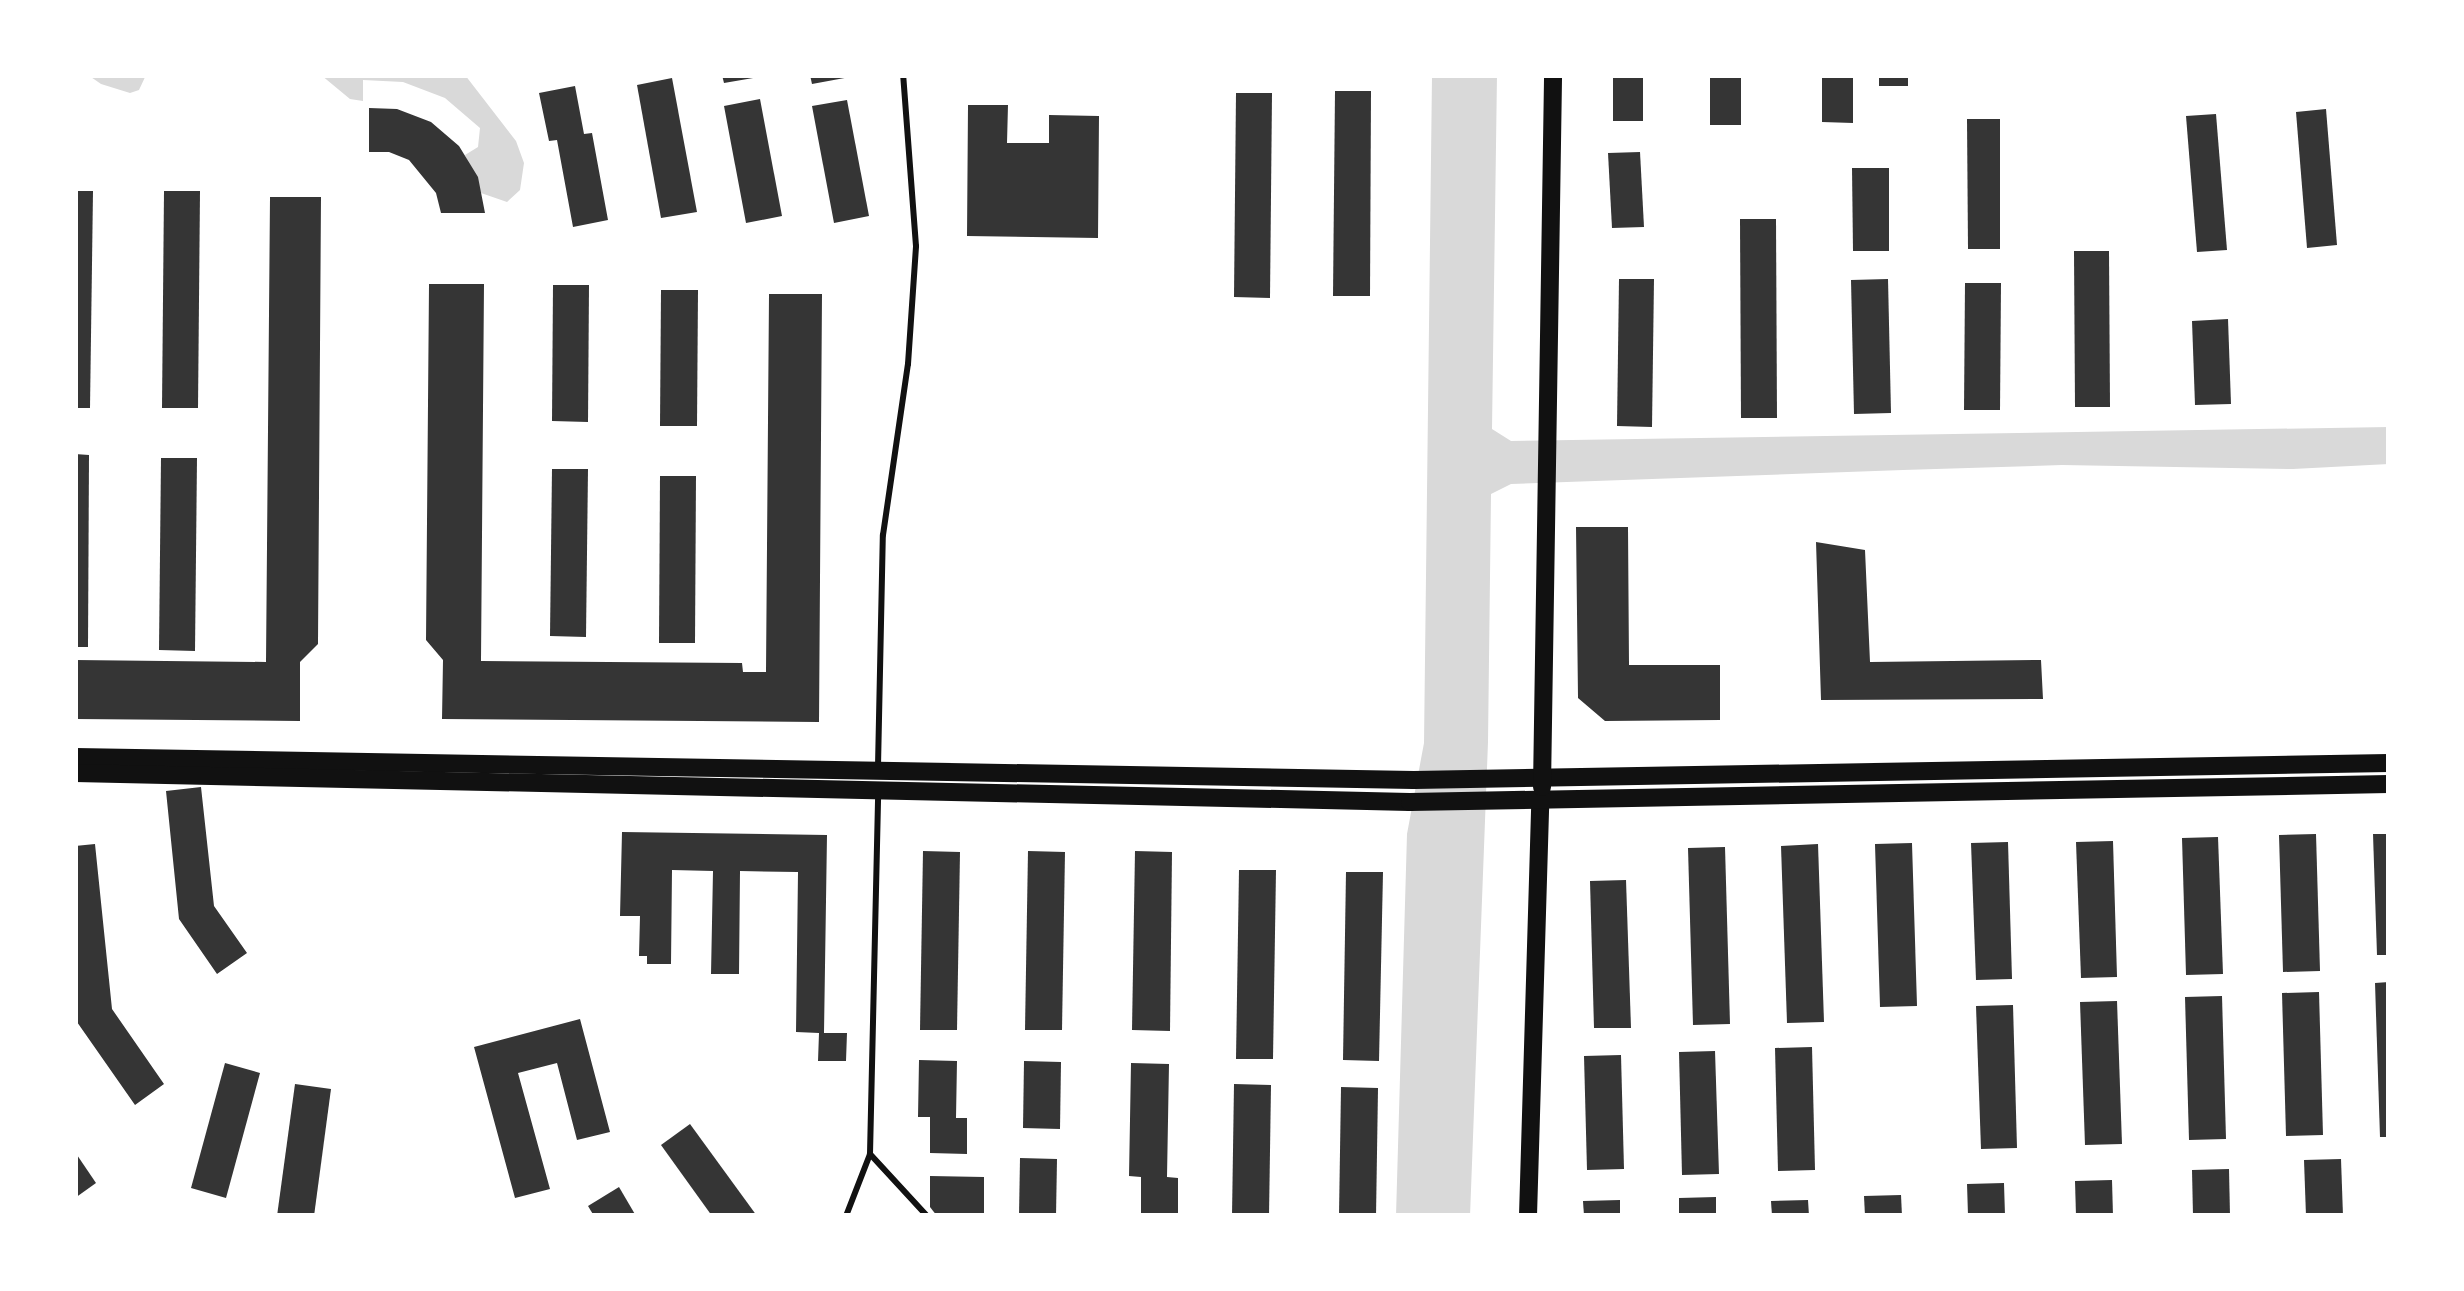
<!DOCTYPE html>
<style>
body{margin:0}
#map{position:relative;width:2464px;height:1291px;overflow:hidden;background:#fff;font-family:Georgia,serif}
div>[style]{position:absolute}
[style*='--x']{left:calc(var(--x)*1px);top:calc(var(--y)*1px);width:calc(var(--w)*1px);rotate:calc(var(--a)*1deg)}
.water>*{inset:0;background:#d9d9d9}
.building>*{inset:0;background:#353535}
.service>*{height:6px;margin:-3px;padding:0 3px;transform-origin:3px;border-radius:3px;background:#111}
.tertiary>*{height:18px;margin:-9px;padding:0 9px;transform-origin:9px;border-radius:9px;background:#111}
.secondary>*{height:18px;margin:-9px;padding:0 9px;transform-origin:9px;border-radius:9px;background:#111}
span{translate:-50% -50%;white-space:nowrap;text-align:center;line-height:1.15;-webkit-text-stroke:8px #fff;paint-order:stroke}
.frame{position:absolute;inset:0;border:78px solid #fff;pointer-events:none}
</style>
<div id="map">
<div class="water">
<div style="clip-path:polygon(88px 75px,146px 75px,139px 90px,130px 93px,101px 84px)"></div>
<div style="clip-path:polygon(321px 75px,465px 75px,516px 141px,524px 163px,520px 190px,507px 202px,481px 193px,465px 155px,478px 147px,480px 128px,445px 98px,403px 82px,363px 80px,363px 101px,350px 99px)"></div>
<div style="clip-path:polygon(1432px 75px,1497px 75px,1492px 429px,1511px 441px,2389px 427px,2389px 464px,2293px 469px,2062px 465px,1903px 470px,1511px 484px,1491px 494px,1488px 742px,1470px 1216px,1396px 1216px,1407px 834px,1424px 743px)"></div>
</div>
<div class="building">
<div style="clip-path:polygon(722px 75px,758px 75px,759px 77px,724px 83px)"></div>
<div style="clip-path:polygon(810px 75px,850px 75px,850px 77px,812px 84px)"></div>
<div style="clip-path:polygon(1613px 75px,1643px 75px,1643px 121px,1613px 121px)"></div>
<div style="clip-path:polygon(1710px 75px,1741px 75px,1741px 125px,1710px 125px)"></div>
<div style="clip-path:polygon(1822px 75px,1853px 75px,1853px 123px,1822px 122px)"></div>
<div style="clip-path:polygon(1879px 75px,1908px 75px,1908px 86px,1879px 86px)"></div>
<div style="clip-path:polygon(672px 78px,697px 212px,661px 218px,637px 85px)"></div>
<div style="clip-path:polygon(575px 86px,584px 134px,592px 133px,608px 220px,573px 227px,557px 140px,549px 141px,539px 93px)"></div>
<div style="clip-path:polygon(1335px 91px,1371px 91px,1370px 296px,1333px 296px)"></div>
<div style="clip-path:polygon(1236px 93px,1272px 93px,1270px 298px,1234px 297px)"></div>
<div style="clip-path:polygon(760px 99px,782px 216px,746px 223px,724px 106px)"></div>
<div style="clip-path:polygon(847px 100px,869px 216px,834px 223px,812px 106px)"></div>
<div style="clip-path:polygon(968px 105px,1008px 105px,1007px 143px,1049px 143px,1049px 115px,1099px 116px,1098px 238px,967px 236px)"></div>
<div style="clip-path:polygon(369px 108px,397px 109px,431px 122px,459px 146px,478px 177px,485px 213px,441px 213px,436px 193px,409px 160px,389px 152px,369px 152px)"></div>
<div style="clip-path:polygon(2326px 109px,2337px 245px,2307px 248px,2296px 112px)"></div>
<div style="clip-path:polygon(2216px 114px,2227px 250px,2197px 252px,2186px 116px)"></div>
<div style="clip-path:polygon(1967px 119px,2000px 119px,2000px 249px,1968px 249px)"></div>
<div style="clip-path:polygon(1640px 152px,1644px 227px,1612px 228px,1608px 153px)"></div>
<div style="clip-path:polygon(1852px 168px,1889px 168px,1889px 251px,1853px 251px)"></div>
<div style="clip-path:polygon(75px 191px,93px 191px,90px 408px,75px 408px)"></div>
<div style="clip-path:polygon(164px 191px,200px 191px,198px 408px,162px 408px)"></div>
<div style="clip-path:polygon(270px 197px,321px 197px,318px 644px,300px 662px,300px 721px,75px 719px,75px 660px,266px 662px)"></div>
<div style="clip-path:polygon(1740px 219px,1776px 219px,1777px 418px,1741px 418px)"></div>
<div style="clip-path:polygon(2074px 251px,2109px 251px,2110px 407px,2075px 407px)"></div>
<div style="clip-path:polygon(1619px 279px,1654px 279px,1652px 427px,1617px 426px)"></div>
<div style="clip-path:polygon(1888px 279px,1891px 413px,1854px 414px,1851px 280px)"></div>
<div style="clip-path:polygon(1965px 283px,2001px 283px,2000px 410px,1964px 410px)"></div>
<div style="clip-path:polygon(429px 284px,484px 284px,481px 661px,742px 663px,743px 672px,766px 672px,769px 294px,822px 294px,819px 722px,442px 719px,443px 660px,426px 640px)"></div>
<div style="clip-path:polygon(553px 285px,589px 285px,588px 422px,552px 421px)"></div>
<div style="clip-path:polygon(661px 290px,698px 290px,697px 426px,660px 426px)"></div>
<div style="clip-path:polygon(2228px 319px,2231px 404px,2195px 405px,2192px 321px)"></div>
<div style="clip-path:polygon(75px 454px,89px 455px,88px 647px,75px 647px)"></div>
<div style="clip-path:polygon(161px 458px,197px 458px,195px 651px,159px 650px)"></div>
<div style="clip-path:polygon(552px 469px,588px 469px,586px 637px,550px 636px)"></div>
<div style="clip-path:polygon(660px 476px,696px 476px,695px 643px,659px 643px)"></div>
<div style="clip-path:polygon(1576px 527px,1628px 527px,1629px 665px,1720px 665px,1720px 720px,1605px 721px,1578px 698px)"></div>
<div style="clip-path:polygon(1816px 542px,1865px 550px,1870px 662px,2041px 660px,2043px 699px,1821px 700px)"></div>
<div style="clip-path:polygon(201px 787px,214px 906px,247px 953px,217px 974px,179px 919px,166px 791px)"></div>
<div style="clip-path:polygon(622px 832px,827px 835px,824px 1033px,847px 1033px,846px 1061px,818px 1061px,819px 1033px,796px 1032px,798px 872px,740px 871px,739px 974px,711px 974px,713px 871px,672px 870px,671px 964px,647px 964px,647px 956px,639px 956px,640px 916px,620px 916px)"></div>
<div style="clip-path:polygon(2316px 834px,2320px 971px,2283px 972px,2279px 835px)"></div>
<div style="clip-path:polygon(2373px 834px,2389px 834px,2389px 955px,2377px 955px)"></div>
<div style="clip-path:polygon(2218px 837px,2223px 974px,2186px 975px,2182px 838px)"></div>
<div style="clip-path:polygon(2113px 841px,2117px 977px,2081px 978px,2076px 842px)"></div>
<div style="clip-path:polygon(2008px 842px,2012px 979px,1976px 980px,1971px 843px)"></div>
<div style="clip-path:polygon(1912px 843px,1917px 1006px,1880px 1007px,1875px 844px)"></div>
<div style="clip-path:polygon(95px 844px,112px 1009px,164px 1084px,135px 1105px,77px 1022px,75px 846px)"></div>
<div style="clip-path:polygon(1818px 844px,1824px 1022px,1787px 1023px,1781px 846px)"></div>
<div style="clip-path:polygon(1725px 847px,1730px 1024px,1693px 1025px,1688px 848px)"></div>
<div style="clip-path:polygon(923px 851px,960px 852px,957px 1030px,920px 1030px)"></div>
<div style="clip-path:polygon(1028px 851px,1065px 852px,1062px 1030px,1025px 1030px)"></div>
<div style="clip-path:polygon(1135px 851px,1172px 852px,1170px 1031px,1132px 1030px)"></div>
<div style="clip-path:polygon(1239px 870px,1276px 870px,1273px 1059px,1236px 1059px)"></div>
<div style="clip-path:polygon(1346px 872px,1383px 872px,1379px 1061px,1343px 1060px)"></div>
<div style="clip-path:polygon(1626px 880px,1631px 1028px,1594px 1028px,1590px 881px)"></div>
<div style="clip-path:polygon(2389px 982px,2389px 1137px,2380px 1137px,2375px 983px)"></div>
<div style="clip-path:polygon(2319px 992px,2323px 1135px,2286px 1136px,2282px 993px)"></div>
<div style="clip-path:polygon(2222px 996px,2226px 1139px,2189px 1140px,2185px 997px)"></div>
<div style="clip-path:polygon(2117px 1001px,2122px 1144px,2085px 1145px,2080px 1002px)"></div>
<div style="clip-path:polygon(2013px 1005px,2017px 1148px,1981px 1149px,1976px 1006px)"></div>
<div style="clip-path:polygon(580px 1019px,610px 1132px,577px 1140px,557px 1063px,518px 1073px,550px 1189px,515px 1198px,474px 1047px)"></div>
<div style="clip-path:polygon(1812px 1047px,1815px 1170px,1778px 1171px,1775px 1048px)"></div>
<div style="clip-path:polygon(1715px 1051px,1719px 1174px,1682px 1175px,1679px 1052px)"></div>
<div style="clip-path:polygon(1621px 1055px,1624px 1169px,1587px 1170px,1584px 1056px)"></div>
<div style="clip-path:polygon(919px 1060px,957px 1061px,956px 1118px,967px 1118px,967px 1154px,930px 1153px,930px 1117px,918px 1117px)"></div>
<div style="clip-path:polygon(1024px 1061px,1061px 1062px,1060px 1129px,1023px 1128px)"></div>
<div style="clip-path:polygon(225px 1063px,260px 1073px,226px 1198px,191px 1188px)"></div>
<div style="clip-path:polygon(1131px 1063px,1169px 1064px,1167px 1177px,1178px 1178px,1178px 1216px,1141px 1216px,1141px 1177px,1129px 1176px)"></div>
<div style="clip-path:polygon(295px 1084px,331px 1089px,314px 1216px,277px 1216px)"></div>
<div style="clip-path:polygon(1234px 1084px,1271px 1085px,1269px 1216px,1232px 1216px)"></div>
<div style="clip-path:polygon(1341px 1087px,1378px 1088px,1376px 1216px,1339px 1216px)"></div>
<div style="clip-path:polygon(690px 1124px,757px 1216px,712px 1216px,661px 1145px)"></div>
<div style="clip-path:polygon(75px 1152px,96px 1183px,75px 1198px)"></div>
<div style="clip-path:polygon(1020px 1158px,1057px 1159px,1056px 1216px,1019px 1216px)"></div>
<div style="clip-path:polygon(2341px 1159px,2343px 1216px,2306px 1216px,2304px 1160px)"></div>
<div style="clip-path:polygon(2229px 1169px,2230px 1216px,2193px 1216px,2192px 1170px)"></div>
<div style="clip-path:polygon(930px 1176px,984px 1177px,984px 1216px,937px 1216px,930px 1207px)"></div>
<div style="clip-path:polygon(2112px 1180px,2113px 1216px,2076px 1216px,2075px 1181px)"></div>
<div style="clip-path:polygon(2004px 1183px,2005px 1216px,1968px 1216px,1967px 1184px)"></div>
<div style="clip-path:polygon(619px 1187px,636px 1216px,594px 1216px,588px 1206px)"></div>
<div style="clip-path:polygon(1901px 1195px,1902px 1216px,1865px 1216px,1864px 1196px)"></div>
<div style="clip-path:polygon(1716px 1197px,1716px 1216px,1679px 1216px,1679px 1198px)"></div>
<div style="clip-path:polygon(1620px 1200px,1620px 1216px,1584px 1216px,1583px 1201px)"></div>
<div style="clip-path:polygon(1808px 1200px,1809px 1216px,1772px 1216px,1771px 1201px)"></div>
</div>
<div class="service">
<div style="--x:878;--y:766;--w:231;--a:-88.8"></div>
<div style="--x:883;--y:535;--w:173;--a:-81.7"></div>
<div style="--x:908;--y:364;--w:118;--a:-86.1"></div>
<div style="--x:916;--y:246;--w:171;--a:-94.3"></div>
<div style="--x:870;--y:1154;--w:84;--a:47.4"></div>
<div style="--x:846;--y:1216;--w:66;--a:-68.8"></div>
<div style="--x:870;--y:1154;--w:361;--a:-88.7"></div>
</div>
<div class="tertiary">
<div style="--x:1528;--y:1216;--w:413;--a:-88.3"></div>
</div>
<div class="secondary">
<div style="--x:75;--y:757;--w:1339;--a:0.98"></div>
<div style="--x:1414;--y:780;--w:975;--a:-1"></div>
<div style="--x:75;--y:773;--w:1335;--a:1.24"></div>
<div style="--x:1410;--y:802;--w:979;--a:-1.05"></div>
<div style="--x:1542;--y:787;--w:712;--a:-89.11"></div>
</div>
<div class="frame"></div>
</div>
